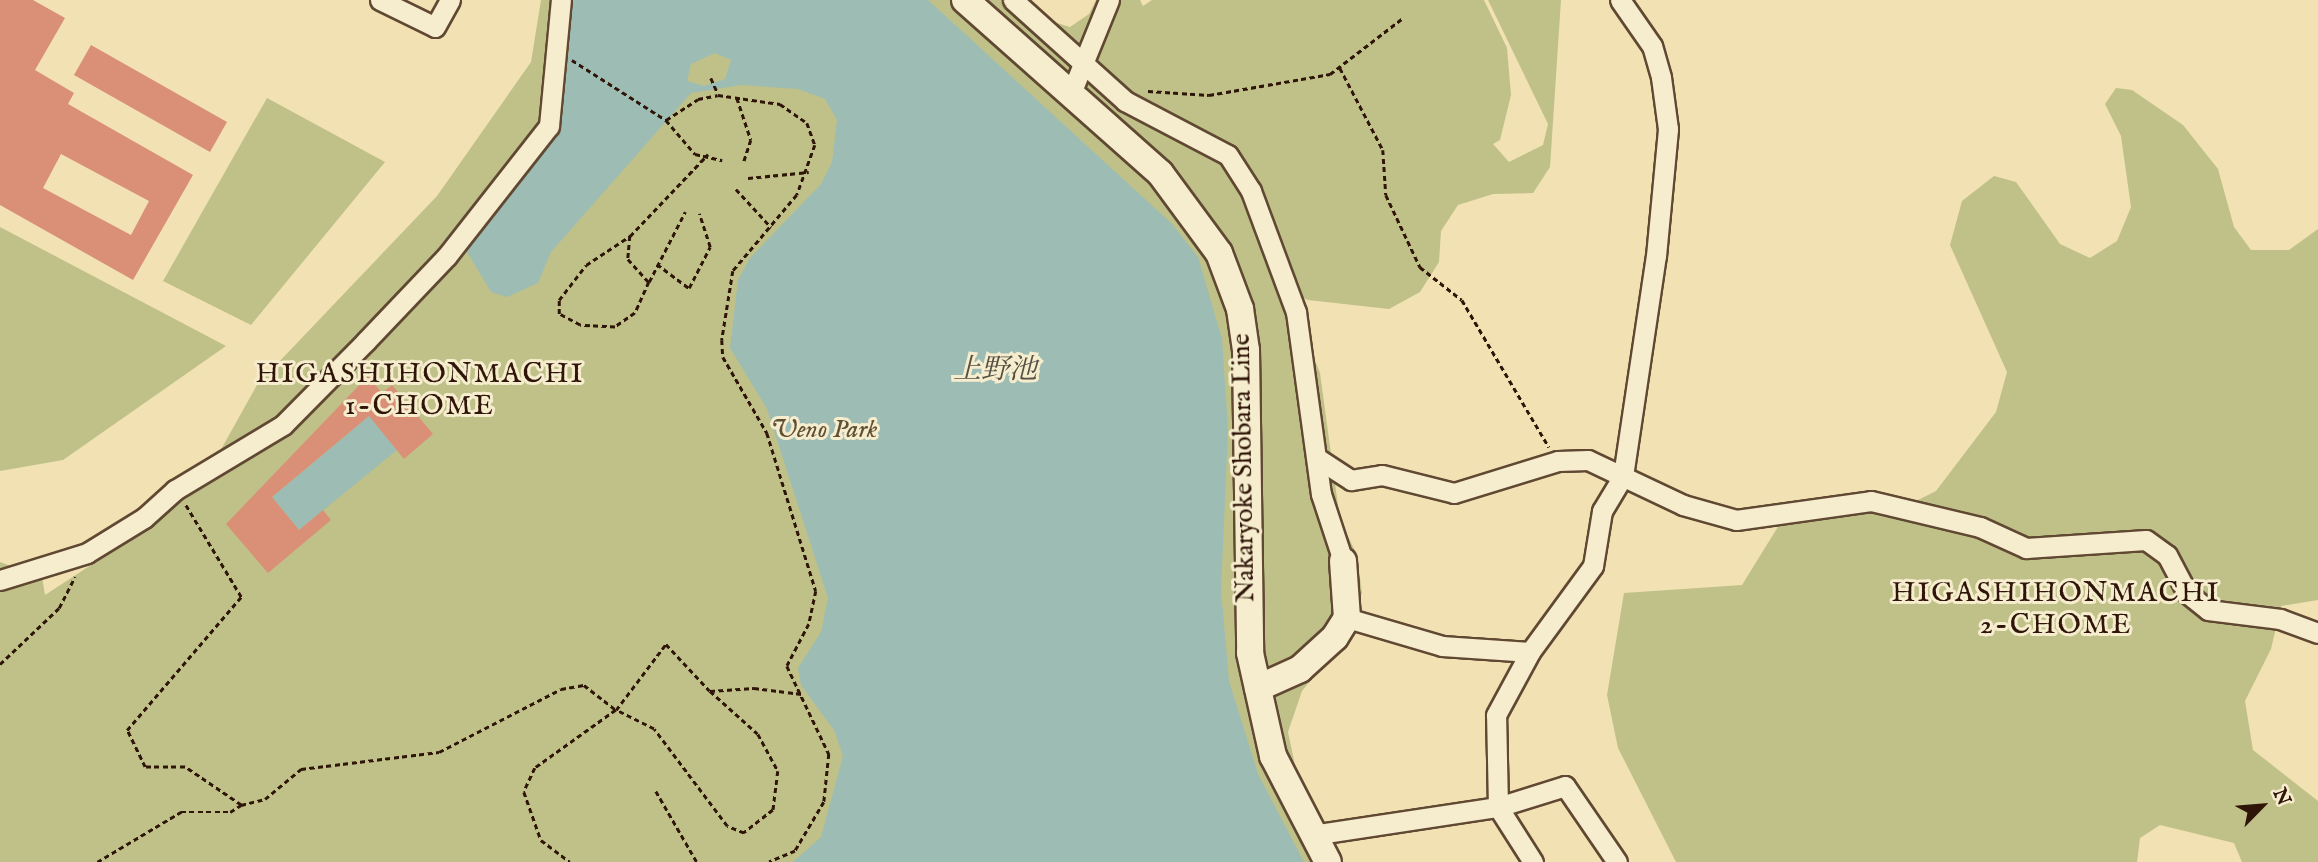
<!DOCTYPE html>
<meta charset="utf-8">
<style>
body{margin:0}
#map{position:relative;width:2318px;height:862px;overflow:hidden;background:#f1e1b3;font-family:"IM FELL English","Noto Serif JP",serif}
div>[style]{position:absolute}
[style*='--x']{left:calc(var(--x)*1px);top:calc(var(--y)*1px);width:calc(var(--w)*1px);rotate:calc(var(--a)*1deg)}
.green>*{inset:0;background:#bfc189}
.water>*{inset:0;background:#9cbcb4}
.building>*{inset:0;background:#da9077}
.path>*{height:2.5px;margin-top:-1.25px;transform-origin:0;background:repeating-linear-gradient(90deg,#2f1507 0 5px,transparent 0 8.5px)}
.roads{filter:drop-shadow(2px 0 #604832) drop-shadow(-2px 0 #604832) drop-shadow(0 2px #604832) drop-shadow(0 -2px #604832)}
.street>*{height:19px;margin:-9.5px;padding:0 9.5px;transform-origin:9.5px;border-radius:9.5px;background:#f6ecce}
.secondary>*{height:26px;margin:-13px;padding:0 13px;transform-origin:13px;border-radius:13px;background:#f6ecce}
span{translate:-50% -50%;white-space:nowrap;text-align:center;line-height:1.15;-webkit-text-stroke:6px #f6ecce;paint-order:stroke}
.park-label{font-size:26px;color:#615134;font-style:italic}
.street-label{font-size:26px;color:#2f1507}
.water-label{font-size:28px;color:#554f44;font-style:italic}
.neighbourhood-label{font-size:28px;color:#2f1507;letter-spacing:2px}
.north{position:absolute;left:2227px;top:771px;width:70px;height:70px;-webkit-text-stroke:5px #f6ecce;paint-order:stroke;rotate:65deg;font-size:19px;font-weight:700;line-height:28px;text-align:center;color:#2f1507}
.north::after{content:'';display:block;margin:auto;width:24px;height:32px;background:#2f1507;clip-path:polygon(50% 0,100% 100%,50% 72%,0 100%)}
</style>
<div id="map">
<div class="green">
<div style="clip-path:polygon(541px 0,1024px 0,1044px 19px,1070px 27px,1089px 14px,1096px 0,1140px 0,1143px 6px,1152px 0,1484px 0,1507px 48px,1511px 95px,1500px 140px,1493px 144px,1509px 162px,1543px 145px,1548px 124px,1488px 0,1561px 0,1550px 167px,1533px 193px,1493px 194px,1458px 205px,1441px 231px,1439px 262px,1420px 292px,1389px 309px,1308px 300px,1287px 290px,1320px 373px,1340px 520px,1357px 555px,1362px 593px,1345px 638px,1302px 691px,1288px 732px,1299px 784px,1332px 862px,0 862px,0 562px,42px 577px,45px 595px,134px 537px,178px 495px,219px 453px,257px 385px,437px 196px,531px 62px)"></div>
<div style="clip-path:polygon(2116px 88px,2132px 90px,2183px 125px,2218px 169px,2234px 227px,2251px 250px,2289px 250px,2318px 229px,2318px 600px,2281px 606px,2271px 649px,2245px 701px,2253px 750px,2318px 801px,2318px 862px,2242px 862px,2234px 843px,2160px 825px,2140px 838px,2137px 862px,1676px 862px,1618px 748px,1607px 695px,1624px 593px,1742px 585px,1784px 517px,1912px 503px,1936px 491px,1996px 412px,2007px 372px,1950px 245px,1962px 201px,1994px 176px,2016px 182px,2060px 244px,2090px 258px,2117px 241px,2131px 207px,2121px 136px,2105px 104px)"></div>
<div style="clip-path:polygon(267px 98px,385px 162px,251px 325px,163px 281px)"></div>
<div style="clip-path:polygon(0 227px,226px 346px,63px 460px,0 471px)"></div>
</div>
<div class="water">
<div style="clip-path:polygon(evenodd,574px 0,928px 0,1171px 223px,1198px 257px,1222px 339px,1228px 430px,1221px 590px,1229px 681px,1258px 774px,1304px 862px,793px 862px,821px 837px,843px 756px,834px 730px,801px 685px,798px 668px,821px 632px,828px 598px,767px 409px,730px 348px,738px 280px,750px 258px,821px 184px,832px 162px,837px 120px,825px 99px,798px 89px,741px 85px,691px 93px,551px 252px,538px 283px,507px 297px,491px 292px,457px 235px,457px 225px,513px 160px,564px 82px,569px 50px,564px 21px,574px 0,715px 53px,731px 60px,725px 79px,704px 86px,687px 81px,691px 64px,715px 53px)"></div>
<div style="clip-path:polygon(369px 416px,397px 450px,299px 530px,272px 497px)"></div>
</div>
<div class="building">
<div style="clip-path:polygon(evenodd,0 0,33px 0,65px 18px,35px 70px,74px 93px,68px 104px,193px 175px,133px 280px,0 205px,0 0,61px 154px,149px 201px,131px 235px,43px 188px,61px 154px)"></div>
<div style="clip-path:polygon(91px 45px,227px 122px,210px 152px,74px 75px)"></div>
<div style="clip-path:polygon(368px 376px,382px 393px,392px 385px,433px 434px,404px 459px,369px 416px,272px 497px,299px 530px,323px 510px,331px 520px,268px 573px,226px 524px)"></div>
</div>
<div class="path">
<div style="--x:572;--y:60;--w:112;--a:32.6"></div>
<div style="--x:666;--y:120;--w:45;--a:49.5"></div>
<div style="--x:695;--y:154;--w:28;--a:13"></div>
<div style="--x:1340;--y:68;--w:93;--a:62.3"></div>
<div style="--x:1383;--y:150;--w:45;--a:86.2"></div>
<div style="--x:1386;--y:195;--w:80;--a:64.7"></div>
<div style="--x:1420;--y:267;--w:53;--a:38.2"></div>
<div style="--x:1462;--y:300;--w:171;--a:59.4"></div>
<div style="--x:711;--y:78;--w:17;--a:66"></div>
<div style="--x:1148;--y:91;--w:61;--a:3.8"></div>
<div style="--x:1209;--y:95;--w:123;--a:-9.8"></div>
<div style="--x:1330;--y:74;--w:93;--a:-37.6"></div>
<div style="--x:737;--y:98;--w:44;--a:71.6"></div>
<div style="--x:751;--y:140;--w:25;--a:108"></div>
<div style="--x:666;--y:120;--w:38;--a:-33"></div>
<div style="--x:698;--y:99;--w:20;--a:-11"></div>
<div style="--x:718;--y:95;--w:63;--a:8.3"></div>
<div style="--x:780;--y:104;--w:33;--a:35"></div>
<div style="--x:807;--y:123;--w:23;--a:70"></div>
<div style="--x:815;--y:145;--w:53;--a:109.8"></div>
<div style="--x:797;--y:195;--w:99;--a:130.1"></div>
<div style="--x:733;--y:271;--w:70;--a:99.1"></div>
<div style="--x:722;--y:340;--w:17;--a:87"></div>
<div style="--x:723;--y:357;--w:88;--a:59.9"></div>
<div style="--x:767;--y:433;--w:165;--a:72.8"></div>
<div style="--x:816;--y:591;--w:34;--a:102"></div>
<div style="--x:809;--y:624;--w:47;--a:117.6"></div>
<div style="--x:787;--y:666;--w:98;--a:64.5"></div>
<div style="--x:829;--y:754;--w:48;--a:95.9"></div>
<div style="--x:824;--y:802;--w:57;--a:120.6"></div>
<div style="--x:795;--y:851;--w:28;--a:157"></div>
<div style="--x:748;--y:178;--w:61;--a:-5.6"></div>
<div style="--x:736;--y:189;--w:52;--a:47.4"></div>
<div style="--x:630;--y:236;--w:23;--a:95"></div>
<div style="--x:628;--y:259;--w:31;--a:48"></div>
<div style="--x:649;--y:282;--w:79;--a:-62.8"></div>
<div style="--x:657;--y:264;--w:40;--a:37"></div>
<div style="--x:689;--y:288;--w:46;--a:-62.9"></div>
<div style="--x:710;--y:247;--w:35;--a:-108"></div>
<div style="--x:649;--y:282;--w:34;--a:114"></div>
<div style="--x:635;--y:313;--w:24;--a:145"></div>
<div style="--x:615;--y:327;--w:35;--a:-177"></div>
<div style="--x:580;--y:325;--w:24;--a:-152"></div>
<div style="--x:559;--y:314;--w:14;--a:-90"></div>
<div style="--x:559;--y:300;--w:44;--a:-52.4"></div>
<div style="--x:586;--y:265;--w:53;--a:-33.4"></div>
<div style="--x:630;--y:236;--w:113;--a:-46.4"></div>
<div style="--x:0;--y:664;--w:81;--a:-43.5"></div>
<div style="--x:59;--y:608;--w:35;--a:-63"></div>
<div style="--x:710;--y:691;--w:64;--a:41.9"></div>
<div style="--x:758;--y:734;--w:42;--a:61.6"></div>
<div style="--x:778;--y:771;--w:39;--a:97"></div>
<div style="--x:773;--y:810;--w:37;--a:142"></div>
<div style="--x:744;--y:833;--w:18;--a:-158"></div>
<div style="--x:727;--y:826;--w:121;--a:-127"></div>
<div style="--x:654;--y:729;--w:42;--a:-153.4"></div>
<div style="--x:616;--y:710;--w:83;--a:-52.9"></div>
<div style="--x:666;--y:644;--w:64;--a:46.9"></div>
<div style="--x:710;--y:691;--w:44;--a:-3.9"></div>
<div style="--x:754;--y:688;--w:48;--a:7.1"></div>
<div style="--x:656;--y:791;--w:82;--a:60"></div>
<div style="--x:241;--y:805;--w:25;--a:-14"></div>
<div style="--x:265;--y:799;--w:47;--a:-39.8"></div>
<div style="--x:301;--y:769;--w:139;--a:-7"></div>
<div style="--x:439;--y:752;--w:137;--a:-27.3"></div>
<div style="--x:561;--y:689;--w:23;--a:-10"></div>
<div style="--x:584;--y:685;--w:41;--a:38"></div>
<div style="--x:616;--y:710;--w:100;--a:144.4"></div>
<div style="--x:535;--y:768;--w:26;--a:115"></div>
<div style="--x:524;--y:792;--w:51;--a:70.5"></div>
<div style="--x:541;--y:840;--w:36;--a:37"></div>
<div style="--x:97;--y:862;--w:98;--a:-30.8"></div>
<div style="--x:181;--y:812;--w:49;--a:0"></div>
<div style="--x:230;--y:812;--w:13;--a:-32"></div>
<div style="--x:241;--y:805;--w:68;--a:-145.8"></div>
<div style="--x:185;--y:767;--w:40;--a:180"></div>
<div style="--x:145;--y:767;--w:41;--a:-115.9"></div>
<div style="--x:127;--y:730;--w:175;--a:-49.4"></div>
<div style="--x:241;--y:597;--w:109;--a:-121.1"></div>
</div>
<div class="roads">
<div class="street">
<div style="--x:380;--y:0;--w:61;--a:26.1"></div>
<div style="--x:435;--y:27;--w:31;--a:-61"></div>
<div style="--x:1013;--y:0;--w:151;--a:42"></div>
<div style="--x:1125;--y:101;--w:116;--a:27.7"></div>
<div style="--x:1228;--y:155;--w:43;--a:57.4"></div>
<div style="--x:1251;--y:191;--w:129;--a:69.6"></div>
<div style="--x:1296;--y:312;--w:184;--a:82.2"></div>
<div style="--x:1321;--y:494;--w:71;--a:71.8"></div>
<div style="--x:1072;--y:91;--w:98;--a:-67.9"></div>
<div style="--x:1320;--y:460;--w:37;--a:33"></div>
<div style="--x:1351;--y:480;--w:31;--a:-9"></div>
<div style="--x:1382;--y:475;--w:74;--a:14"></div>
<div style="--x:1454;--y:493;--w:109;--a:-17.1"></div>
<div style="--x:1558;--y:461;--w:30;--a:-2"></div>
<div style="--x:1588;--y:460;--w:105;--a:25.3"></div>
<div style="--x:1683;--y:505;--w:55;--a:15.8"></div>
<div style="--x:1736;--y:520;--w:136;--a:-8"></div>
<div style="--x:1871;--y:501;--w:112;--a:13.4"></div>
<div style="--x:1980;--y:527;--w:51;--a:24.5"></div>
<div style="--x:2026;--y:548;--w:120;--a:-3.8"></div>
<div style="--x:2146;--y:540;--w:26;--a:36"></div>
<div style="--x:2167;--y:555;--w:43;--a:62.2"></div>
<div style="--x:2187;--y:593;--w:27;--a:39"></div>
<div style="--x:2208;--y:610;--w:73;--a:7.1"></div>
<div style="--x:2280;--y:619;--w:40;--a:20.2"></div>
<div style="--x:0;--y:580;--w:91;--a:-17.2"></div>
<div style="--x:87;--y:553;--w:67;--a:-31.6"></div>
<div style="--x:144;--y:518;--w:42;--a:-42.1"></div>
<div style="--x:175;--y:490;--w:126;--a:-31"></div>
<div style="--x:283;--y:425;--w:118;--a:-45.3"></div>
<div style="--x:366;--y:341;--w:117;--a:-46.4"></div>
<div style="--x:447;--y:256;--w:165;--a:-51.9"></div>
<div style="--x:549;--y:126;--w:127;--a:-84.6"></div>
<div style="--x:1347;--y:618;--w:99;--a:16.4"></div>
<div style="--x:1442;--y:646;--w:88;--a:3.9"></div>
<div style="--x:1312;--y:835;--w:188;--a:-8.6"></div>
<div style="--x:1498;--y:807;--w:70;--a:-17.4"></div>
<div style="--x:1565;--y:786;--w:92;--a:55.6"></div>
<div style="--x:1533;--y:862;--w:65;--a:-122.5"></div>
<div style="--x:1498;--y:807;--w:92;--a:-91.2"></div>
<div style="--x:1496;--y:715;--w:72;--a:-61.6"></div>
<div style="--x:1530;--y:652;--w:107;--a:-53.8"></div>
<div style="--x:1593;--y:566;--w:56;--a:-80.7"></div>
<div style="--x:1602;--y:511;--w:41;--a:-59"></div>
<div style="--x:1623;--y:476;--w:222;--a:-81.5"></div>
<div style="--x:1656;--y:256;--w:128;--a:-84.6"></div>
<div style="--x:1668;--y:129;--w:52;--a:-97.7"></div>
<div style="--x:1661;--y:77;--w:32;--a:-106"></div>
<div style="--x:1652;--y:46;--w:56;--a:-124.8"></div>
</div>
<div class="secondary">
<div style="--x:965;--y:0;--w:261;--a:41.6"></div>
<div style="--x:1160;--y:173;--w:99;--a:53.6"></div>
<div style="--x:1219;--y:253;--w:60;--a:69.4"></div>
<div style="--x:1240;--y:309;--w:41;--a:81.7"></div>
<div style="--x:1246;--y:350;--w:303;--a:89.2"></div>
<div style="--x:1250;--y:653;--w:106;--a:77.4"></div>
<div style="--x:1273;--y:756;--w:119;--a:62.6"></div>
<div style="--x:1258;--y:688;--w:46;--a:-24.3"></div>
<div style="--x:1300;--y:669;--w:47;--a:-42.4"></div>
<div style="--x:1335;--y:637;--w:22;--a:-58"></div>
<div style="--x:1347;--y:618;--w:57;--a:-94"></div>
</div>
</div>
<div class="park-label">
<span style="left:824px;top:430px">Ueno Park</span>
</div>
<div class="street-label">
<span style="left:1244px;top:468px;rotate:-91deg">Nakaryoke Shobara Line</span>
</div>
<div class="water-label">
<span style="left:995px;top:371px">上野池</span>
</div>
<div class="neighbourhood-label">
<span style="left:420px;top:391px">HIGASHIHONMACHI<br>1-CHOME</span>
<span style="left:2056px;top:610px">HIGASHIHONMACHI<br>2-CHOME</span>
</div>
<div class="north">N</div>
</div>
